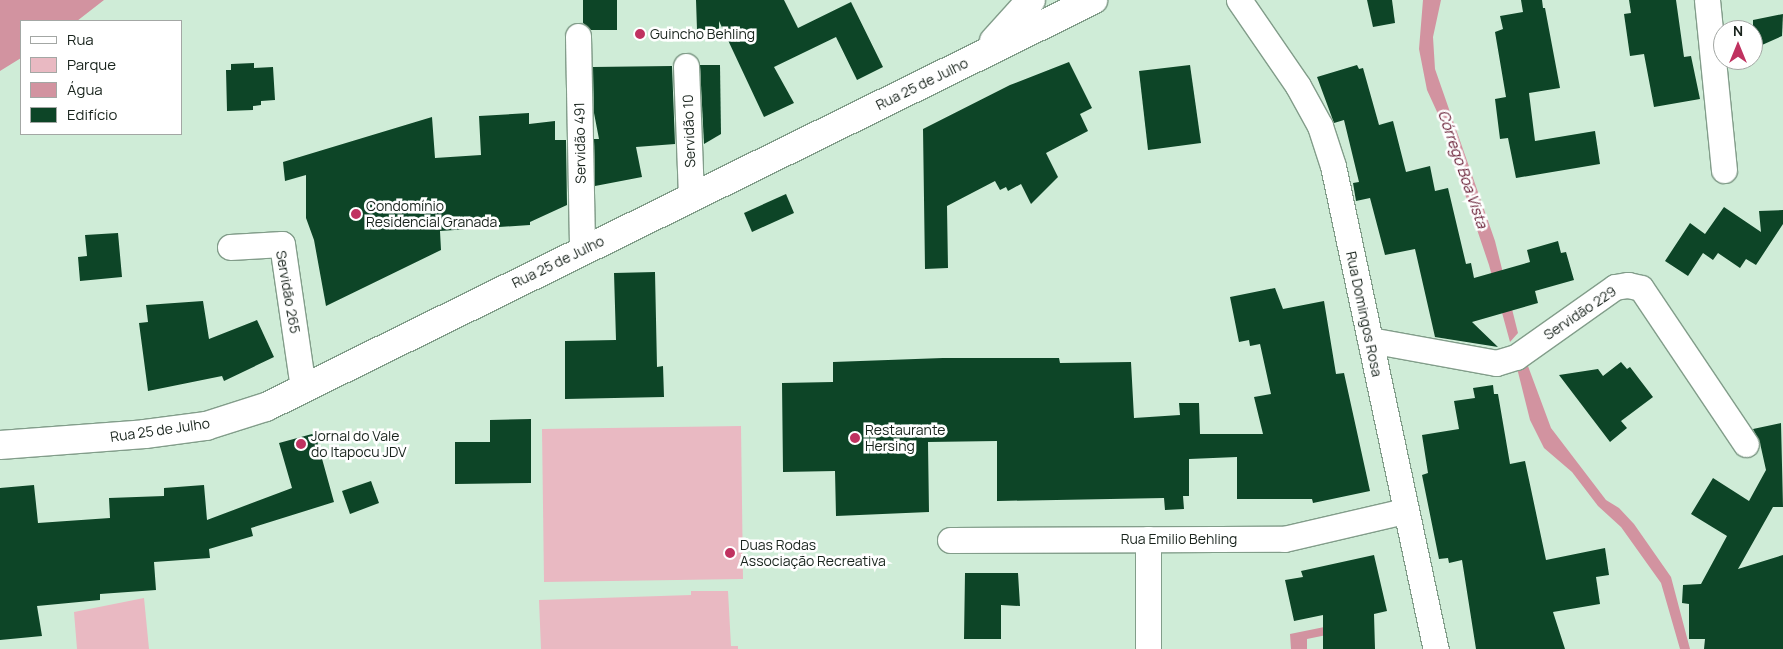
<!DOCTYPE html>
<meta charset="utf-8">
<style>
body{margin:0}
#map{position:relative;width:1783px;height:649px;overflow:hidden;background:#cfecd7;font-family:Manrope,sans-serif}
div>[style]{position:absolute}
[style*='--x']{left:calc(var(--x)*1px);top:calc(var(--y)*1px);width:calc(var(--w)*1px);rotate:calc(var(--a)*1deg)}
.green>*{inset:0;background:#e9b9c2}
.water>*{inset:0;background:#d293a0}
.building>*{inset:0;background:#0d4527}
.roads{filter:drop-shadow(1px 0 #829d8a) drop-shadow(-1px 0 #829d8a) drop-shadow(0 1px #829d8a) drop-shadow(0 -1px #829d8a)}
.minor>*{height:25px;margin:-12.5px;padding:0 12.5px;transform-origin:12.5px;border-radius:12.5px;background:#fff}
.secondary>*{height:28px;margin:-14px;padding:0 14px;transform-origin:14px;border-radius:14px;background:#fff}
.dots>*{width:14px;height:14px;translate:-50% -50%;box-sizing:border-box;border:2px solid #fff;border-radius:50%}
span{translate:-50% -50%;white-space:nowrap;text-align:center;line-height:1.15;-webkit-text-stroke:5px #fff;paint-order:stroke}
.poi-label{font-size:14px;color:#18231c}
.left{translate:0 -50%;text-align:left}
.street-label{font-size:14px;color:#18231c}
.water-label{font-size:15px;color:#62172e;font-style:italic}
.legend{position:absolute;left:20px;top:20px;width:162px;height:115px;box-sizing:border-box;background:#fff;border:1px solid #a3a7a4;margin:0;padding:6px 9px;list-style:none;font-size:15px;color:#18231c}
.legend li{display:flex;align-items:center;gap:10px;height:25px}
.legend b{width:25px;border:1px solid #a3a7a4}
.north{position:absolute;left:1713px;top:20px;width:50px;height:50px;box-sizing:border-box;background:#fff;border:1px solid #a3a7a4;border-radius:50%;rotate:0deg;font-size:14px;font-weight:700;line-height:20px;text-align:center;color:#18231c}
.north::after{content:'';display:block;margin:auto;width:18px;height:22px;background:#c03260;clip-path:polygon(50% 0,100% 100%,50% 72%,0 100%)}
</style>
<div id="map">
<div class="green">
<div style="clip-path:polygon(741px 426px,743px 579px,544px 582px,542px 429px)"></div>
<div style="clip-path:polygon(691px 591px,728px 591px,731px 646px,738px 646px,738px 649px,541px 649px,539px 600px,691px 595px)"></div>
<div style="clip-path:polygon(144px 598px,149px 649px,77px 649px,74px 612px)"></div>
</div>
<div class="water">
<div style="clip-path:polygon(0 0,104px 0,77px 21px,21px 21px,21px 58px,0 71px)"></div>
<div style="clip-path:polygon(1423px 0,1441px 0,1433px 37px,1435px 69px,1495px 241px,1518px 333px,1510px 342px,1489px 265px,1438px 114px,1427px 90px,1419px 49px)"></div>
<div style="clip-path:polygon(1525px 358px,1551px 428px,1606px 500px,1619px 508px,1634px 524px,1671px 577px,1690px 649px,1680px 649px,1661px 583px,1621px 527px,1598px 506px,1572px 472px,1544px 448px,1530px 420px,1516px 364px)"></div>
<div style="clip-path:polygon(1349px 622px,1351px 630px,1307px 639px,1307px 649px,1291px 649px,1290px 634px)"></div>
</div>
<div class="building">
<div style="clip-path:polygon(583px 0,617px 0,617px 30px,591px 30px,583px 23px)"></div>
<div style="clip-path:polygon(696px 0,784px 0,798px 28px,851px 2px,883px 67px,857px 80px,836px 37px,774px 67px,794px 103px,764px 117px,719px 21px,719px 30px,697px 30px)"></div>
<div style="clip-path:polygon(1367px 0,1392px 0,1395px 23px,1373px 27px)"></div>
<div style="clip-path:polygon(1521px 0,1542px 0,1543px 8px,1545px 8px,1560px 88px,1529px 93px,1535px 141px,1595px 131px,1600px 164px,1516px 178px,1508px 138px,1500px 139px,1495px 99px,1506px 97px,1495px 32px,1503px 29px,1500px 16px,1523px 12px)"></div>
<div style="clip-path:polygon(1629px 0,1676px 0,1684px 57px,1691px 56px,1700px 99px,1654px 107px,1644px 54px,1630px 56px,1624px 14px,1631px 13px)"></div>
<div style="clip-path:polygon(1783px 14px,1782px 36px,1753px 49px,1753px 20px)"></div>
<div style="clip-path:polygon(1069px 62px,1092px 108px,1080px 114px,1088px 131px,1046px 153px,1058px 177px,1031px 204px,1021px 184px,1008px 191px,1006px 187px,1000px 190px,995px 181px,947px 206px,948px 268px,925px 269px,923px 129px,1010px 85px)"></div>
<div style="clip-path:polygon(254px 63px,254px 68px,273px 67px,275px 100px,261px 101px,261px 105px,253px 106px,253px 110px,227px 111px,226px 70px,231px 70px,231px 64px)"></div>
<div style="clip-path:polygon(700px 65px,720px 65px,721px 134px,704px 144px)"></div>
<div style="clip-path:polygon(1190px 65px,1201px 143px,1148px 150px,1139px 71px)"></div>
<div style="clip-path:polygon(1357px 65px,1359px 69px,1363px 68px,1379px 125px,1393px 121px,1406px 172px,1430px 166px,1435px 191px,1448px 188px,1466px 264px,1471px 263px,1474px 278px,1530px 262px,1527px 250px,1558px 241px,1561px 253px,1566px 252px,1574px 280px,1535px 291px,1538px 303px,1472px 322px,1498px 347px,1435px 337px,1415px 249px,1385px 255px,1370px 198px,1356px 201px,1353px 183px,1359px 182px,1344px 120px,1334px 123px,1317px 77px)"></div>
<div style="clip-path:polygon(672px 66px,675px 144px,636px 147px,642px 177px,595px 186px,594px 139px,599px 139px,594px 113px,593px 67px)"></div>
<div style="clip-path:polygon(529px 113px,529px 124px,555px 121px,555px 140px,566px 140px,567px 205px,530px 222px,530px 225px,440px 231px,441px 250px,326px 306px,314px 240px,306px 218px,306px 175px,285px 181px,283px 162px,432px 117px,435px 158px,481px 155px,479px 116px)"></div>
<div style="clip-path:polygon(786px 194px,794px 213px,752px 232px,744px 213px)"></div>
<div style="clip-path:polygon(1724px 207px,1761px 232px,1759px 211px,1783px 210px,1783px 224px,1756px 265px,1746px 259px,1740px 268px,1718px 253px,1713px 260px,1703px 253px,1688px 276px,1665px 261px,1690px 223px,1705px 234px)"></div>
<div style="clip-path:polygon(118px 233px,122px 277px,80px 281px,78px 257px,87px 256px,85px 235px)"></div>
<div style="clip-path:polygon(655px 272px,657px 367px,663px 366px,664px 397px,565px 399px,565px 341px,616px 340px,614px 273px)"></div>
<div style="clip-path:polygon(1275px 288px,1283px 309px,1324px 301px,1336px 374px,1344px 373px,1370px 491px,1313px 503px,1312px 499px,1237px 499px,1237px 457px,1189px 459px,1189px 496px,1183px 496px,1184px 509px,1165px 510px,1164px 498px,997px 501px,997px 441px,928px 442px,929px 512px,836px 516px,835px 471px,783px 472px,782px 383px,833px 382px,833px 362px,943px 358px,1059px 358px,1060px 363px,1131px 362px,1134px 418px,1180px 415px,1179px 403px,1199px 403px,1200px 434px,1263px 434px,1254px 397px,1271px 394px,1260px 344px,1250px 346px,1249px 340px,1239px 342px,1230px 297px)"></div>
<div style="clip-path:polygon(203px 301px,209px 339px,257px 320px,274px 357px,224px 381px,222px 376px,148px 391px,139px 323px,148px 322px,146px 305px)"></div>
<div style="clip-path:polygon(1621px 362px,1627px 369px,1630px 367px,1653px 397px,1621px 421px,1627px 428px,1610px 442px,1559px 375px,1598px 369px,1603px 376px)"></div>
<div style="clip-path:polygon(1493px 385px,1494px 394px,1498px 394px,1510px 464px,1525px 461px,1546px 560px,1605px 548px,1609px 575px,1596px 577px,1600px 604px,1553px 612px,1565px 649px,1476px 649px,1462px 560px,1449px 563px,1448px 558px,1439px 559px,1422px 475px,1428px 473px,1422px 435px,1459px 429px,1454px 401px,1475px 398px,1473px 388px)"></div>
<div style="clip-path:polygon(531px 419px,531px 483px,455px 484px,455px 442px,490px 442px,490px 420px)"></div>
<div style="clip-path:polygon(1781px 423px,1783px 507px,1773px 507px,1738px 569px,1783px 555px,1783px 649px,1704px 649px,1705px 639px,1689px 639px,1689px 604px,1682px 603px,1683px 585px,1701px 584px,1727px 536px,1691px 514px,1713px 478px,1749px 501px,1766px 470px,1760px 443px,1753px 429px)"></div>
<div style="clip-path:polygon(312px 434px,316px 437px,334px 502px,251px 528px,253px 536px,209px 549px,210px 558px,154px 562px,156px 590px,100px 594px,100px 600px,37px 606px,42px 636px,0 640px,0 488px,34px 485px,38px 523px,110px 518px,109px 498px,164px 496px,164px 488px,204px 485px,207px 520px,292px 488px,279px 443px)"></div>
<div style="clip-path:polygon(371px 481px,379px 503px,350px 514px,342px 491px)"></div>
<div style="clip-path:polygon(1374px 555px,1387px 611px,1374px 614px,1375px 649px,1323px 649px,1323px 615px,1294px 621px,1285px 580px,1303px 577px,1301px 571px)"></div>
<div style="clip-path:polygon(965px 573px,1018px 573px,1020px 606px,1001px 605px,1001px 639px,964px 639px)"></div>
</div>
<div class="roads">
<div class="minor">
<div style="--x:1239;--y:0;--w:104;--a:55.5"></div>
<div style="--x:1298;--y:86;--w:46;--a:61.2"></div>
<div style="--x:1320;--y:126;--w:42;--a:72"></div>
<div style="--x:1333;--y:166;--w:494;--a:78"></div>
<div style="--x:1707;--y:0;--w:171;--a:84.3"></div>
<div style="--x:578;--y:36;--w:214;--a:88.9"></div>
<div style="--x:686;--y:66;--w:131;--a:87.8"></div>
<div style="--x:230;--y:247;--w:52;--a:-3.3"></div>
<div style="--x:282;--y:244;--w:146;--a:81.7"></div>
<div style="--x:1370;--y:340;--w:128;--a:10.3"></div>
<div style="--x:1496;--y:363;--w:21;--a:-17"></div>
<div style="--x:1516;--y:357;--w:121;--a:-35.3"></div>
<div style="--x:1615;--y:287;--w:13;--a:-9"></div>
<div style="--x:1628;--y:285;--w:13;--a:13"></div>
<div style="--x:1641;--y:288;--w:188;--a:56.1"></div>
<div style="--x:1148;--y:539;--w:110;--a:90"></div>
<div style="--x:950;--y:540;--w:334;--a:-0.2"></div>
<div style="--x:1284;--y:539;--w:123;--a:-13.1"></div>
</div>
<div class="secondary">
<div style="--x:994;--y:41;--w:55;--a:-47.9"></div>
<div style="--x:0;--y:445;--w:145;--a:-4.3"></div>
<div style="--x:145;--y:434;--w:62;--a:-7.5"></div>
<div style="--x:206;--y:426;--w:63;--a:-17.6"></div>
<div style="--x:266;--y:407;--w:922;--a:-26.2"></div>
</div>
</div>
<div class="dots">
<div style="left:640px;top:34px;background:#c03260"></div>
<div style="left:356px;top:214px;background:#c03260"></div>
<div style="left:855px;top:438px;background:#c03260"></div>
<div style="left:301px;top:444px;background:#c03260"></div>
<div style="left:730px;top:553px;background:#c03260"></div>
</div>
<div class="poi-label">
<span class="left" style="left:650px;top:34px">Guincho Behling</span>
<span class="left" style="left:366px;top:214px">Condomínio<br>Residencial Granada</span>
<span class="left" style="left:865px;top:438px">Restaurante<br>Hersing</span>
<span class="left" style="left:311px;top:444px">Jornal do Vale<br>do Itapocu JDV</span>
<span class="left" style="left:740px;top:553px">Duas Rodas<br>Associação Recreativa</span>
</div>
<div class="street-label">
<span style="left:922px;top:84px;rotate:-26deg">Rua 25 de Julho</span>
<span style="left:689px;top:131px;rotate:-92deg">Servidão 10</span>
<span style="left:580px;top:143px;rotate:-91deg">Servidão 491</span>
<span style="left:558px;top:262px;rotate:-26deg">Rua 25 de Julho</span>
<span style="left:288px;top:292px;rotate:80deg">Servidão 265</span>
<span style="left:1580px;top:313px;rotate:-34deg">Servidão 229</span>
<span style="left:1364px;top:314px;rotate:78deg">Rua Domingos Rosa</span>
<span style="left:160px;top:430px;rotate:-8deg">Rua 25 de Julho</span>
<span style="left:1179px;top:539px">Rua Emilio Behling</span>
</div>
<div class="water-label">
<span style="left:1463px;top:169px;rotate:71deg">Córrego Boa Vista</span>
</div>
<ul class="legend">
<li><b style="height:6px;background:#fff"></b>Rua</li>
<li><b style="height:14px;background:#e9b9c2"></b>Parque</li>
<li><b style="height:14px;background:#d293a0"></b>Água</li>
<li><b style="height:14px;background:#0d4527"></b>Edifício</li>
</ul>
<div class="north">N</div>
</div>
